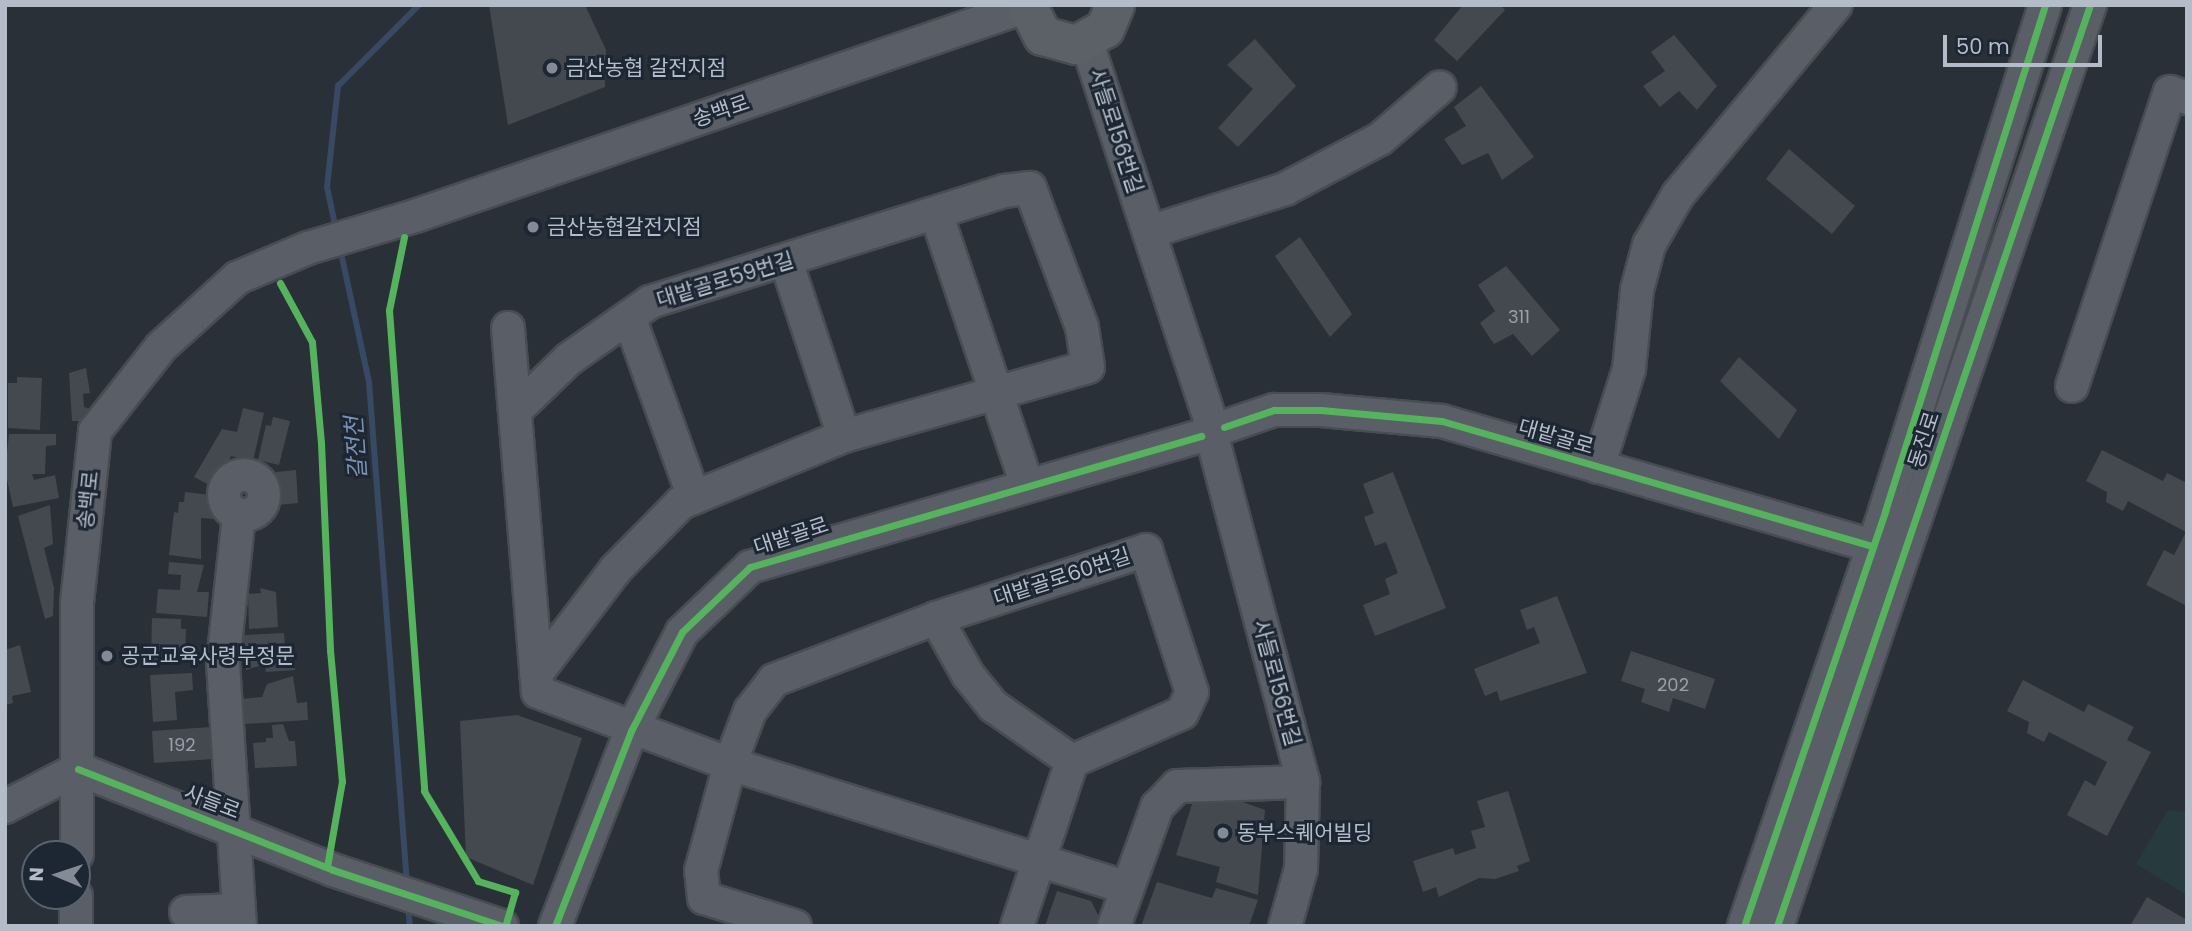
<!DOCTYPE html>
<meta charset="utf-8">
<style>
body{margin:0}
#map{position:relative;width:2192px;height:931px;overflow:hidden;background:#2a3038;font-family:Poppins,"Noto Sans KR",sans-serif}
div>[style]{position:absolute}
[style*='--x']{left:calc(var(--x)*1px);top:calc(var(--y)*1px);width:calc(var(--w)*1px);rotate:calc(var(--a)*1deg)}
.green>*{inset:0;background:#273a3e}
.stream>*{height:6px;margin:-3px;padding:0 3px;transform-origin:3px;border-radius:3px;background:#384963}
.building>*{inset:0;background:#444950}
.roads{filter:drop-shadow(2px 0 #484c53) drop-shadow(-2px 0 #484c53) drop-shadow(0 2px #484c53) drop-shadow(0 -2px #484c53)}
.minor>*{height:32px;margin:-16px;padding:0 16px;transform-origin:16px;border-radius:16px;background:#5a5e66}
.minor>.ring{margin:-16px;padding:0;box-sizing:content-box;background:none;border:32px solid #5a5e66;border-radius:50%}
.major>*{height:38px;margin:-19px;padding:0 19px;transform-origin:19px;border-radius:19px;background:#5c6168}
.cycleway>*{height:7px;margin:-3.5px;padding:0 3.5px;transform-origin:3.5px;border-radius:3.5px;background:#56b35d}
.dots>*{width:19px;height:19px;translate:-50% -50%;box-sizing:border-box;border:4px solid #1d2633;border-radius:50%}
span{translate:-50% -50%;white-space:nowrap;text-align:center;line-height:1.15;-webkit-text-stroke:6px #1d2633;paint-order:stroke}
.number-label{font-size:18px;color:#989fab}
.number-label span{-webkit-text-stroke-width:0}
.poi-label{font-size:21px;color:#b4bcc9}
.left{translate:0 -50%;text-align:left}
.street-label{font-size:21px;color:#b4bcc9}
.water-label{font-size:23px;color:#7c92b1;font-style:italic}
.frame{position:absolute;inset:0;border:7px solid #b4bcc9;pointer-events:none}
.north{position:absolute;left:21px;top:840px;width:70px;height:70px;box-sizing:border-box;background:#1d2633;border:2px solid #59626f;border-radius:50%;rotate:272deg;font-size:19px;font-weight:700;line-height:28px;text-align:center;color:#b4bcc9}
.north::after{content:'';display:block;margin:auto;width:24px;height:32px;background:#848b96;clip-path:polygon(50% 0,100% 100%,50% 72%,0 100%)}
.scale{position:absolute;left:1943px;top:35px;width:159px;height:32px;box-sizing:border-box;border:4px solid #b4bcc9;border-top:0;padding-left:9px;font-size:21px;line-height:24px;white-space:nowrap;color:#b4bcc9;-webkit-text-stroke:5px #1d2633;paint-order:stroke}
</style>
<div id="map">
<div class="green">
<div style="clip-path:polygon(2168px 810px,2187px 812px,2187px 895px,2136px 864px)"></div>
</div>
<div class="stream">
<div style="--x:336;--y:230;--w:44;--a:-101.8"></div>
<div style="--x:327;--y:187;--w:102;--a:-83.8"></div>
<div style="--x:338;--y:86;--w:115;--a:-45"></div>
<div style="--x:340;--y:248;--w:137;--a:77.8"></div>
<div style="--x:369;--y:382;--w:503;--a:85.67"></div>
<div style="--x:408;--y:905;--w:21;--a:85"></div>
</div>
<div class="building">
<div style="clip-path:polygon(489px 5px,585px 5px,606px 50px,605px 87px,508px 125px)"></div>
<div style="clip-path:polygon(1463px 5px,1500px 5px,1505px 10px,1457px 61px,1434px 40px)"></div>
<div style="clip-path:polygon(1674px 35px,1717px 86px,1697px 110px,1679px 91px,1660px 107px,1643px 86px,1665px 71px,1651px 52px)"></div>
<div style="clip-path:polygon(1255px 39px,1296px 86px,1238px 147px,1218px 128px,1253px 89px,1227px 65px)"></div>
<div style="clip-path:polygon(1481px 86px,1534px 157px,1502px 180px,1488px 153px,1462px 165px,1444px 139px,1466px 126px,1454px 107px)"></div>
<div style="clip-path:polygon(1789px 149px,1855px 206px,1832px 234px,1766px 179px)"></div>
<div style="clip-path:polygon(1300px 237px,1352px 314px,1330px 337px,1275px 256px)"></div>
<div style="clip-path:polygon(1506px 266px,1560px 330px,1532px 356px,1513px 334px,1494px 344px,1480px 323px,1495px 311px,1478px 285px)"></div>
<div style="clip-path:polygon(1739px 357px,1797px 410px,1779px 439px,1720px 381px)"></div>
<div style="clip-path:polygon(86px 368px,90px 393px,83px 394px,84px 407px,94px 410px,88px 421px,72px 421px,69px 373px)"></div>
<div style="clip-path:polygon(17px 377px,42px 378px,40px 430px,8px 428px,8px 383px,17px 383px)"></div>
<div style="clip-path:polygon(243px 408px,264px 413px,253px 461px,231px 456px,215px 488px,194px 477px,222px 429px,237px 432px)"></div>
<div style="clip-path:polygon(273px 417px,290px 421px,279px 465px,258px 460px,266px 425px,271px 426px)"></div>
<div style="clip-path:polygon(9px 434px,56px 434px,56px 445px,46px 446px,45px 474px,32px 474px,34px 480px,55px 475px,59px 498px,13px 507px,5px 470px)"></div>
<div style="clip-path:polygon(2102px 450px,2163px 481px,2167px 473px,2187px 483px,2187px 606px,2146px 585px,2164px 550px,2174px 555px,2186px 532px,2128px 501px,2123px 511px,2106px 502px,2107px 492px,2086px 481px)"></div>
<div style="clip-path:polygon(296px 470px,298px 503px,278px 505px,276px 472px)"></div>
<div style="clip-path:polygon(1393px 472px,1446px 608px,1375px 636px,1363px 605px,1390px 594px,1385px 579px,1398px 573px,1386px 542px,1375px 546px,1364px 517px,1374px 513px,1363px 484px)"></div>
<div style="clip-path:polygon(185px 492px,211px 495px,210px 503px,215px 504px,214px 519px,201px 518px,201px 559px,169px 555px,174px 512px,178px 513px,179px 502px,184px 502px)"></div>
<div style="clip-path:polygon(50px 505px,53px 544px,44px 548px,54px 588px,53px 616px,45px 619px,18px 516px)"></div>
<div style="clip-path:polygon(169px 562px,204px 565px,197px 592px,209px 592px,207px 617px,156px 613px,158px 589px,180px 590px,181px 575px,168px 574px)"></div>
<div style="clip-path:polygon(260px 588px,276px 592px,278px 627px,249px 629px,248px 594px,261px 593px)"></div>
<div style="clip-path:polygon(1557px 596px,1587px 673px,1500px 701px,1497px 691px,1485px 696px,1474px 669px,1540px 643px,1534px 627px,1527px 630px,1520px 610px)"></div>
<div style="clip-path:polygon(152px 618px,181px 619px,181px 629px,186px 629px,185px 657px,177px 657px,177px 664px,151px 664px)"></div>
<div style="clip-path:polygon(284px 633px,285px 647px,273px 648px,273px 654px,294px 653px,295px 670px,266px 672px,265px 664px,246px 670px,245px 654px,259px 654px,260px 649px,244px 650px,244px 635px)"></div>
<div style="clip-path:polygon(20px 645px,31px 692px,12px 696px,13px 703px,5px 705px,5px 650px)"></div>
<div style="clip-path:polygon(1631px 651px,1715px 679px,1705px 709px,1673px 698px,1669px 712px,1641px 702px,1645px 689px,1621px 681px)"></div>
<div style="clip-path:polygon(192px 673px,193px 690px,175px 692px,177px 720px,153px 722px,150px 675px)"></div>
<div style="clip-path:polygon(293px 676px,297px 703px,307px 702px,308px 720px,244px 724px,242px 699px,262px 697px,267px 684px)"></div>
<div style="clip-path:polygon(2023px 680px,2084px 712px,2088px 704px,2134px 727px,2127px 740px,2151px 752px,2107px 836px,2067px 815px,2085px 780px,2095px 786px,2107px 762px,2049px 732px,2044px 742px,2027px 733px,2029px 722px,2007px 711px)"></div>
<div style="clip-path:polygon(517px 715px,582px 738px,533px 885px,466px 857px,460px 721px)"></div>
<div style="clip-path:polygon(283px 724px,289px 741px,295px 741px,297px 766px,255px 768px,253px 743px,266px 742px,266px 738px,273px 738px,272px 725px)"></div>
<div style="clip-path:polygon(211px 727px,213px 759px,154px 763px,152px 731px)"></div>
<div style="clip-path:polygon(1508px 791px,1530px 861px,1517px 866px,1519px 871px,1495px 879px,1479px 878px,1439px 897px,1436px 887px,1423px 892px,1413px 861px,1453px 848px,1455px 855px,1476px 848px,1471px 831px,1485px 827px,1477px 801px)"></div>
<div style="clip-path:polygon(1237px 800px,1265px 810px,1258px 895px,1216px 882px,1220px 867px,1176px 855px,1192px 804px)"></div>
<div style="clip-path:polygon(1157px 882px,1212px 898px,1216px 888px,1258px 900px,1249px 926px,1141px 926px)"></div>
<div style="clip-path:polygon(1057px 891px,1091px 901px,1099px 917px,1096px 926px,1045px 926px)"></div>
<div style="clip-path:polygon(2147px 897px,2187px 920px,2187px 926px,2130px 926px)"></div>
</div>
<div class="roads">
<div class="minor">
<div style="--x:1087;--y:43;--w:396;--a:71.9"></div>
<div style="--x:936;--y:213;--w:287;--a:71.5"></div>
<div style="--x:1149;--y:232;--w:143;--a:-17.5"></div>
<div style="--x:1285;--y:189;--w:107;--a:-27.8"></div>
<div style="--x:1380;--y:139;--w:79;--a:-40.9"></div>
<div style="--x:786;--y:261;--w:184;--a:71.7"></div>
<div style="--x:629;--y:317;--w:192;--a:70.2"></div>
<div style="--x:508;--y:328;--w:365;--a:85.3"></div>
<div style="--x:538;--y:692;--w:205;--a:20.6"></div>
<div style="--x:730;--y:764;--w:415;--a:17.3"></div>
<div style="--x:2072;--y:386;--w:310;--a:-71.6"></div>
<div style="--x:2170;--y:92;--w:18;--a:19"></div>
<div style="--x:517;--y:409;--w:72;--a:-43.9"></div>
<div style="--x:569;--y:359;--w:99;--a:-35.1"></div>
<div style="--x:650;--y:302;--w:371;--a:-17.4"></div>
<div style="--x:1004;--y:191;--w:26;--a:-7"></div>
<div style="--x:1030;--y:188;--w:148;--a:69.5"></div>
<div style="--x:1082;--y:327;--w:40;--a:81.5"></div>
<div style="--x:1088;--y:367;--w:254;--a:164.2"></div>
<div style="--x:844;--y:436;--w:176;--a:157.7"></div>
<div style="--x:681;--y:503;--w:93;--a:134.6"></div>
<div style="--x:616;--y:569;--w:132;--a:127.3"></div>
<div style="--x:1224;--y:427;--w:53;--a:-18.8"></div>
<div style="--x:1274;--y:410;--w:47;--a:0"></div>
<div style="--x:1321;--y:410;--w:121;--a:5.2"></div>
<div style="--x:1442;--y:421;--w:449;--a:16.2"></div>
<div style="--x:1214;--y:444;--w:350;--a:75.2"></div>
<div style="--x:1303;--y:782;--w:87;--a:91.3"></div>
<div style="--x:1301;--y:869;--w:59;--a:105.7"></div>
<div style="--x:1598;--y:467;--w:103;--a:-72.4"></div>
<div style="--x:1629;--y:369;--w:79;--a:-84.2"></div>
<div style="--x:1637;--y:290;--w:47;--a:-75.1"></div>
<div style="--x:1649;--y:245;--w:58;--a:-59.9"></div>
<div style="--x:1678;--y:195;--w:247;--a:-50.3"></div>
<div class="ring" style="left:224px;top:475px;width:8px;height:8px"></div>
<div style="--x:239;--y:515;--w:149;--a:96.2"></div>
<div style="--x:223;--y:663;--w:264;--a:86.3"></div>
<div style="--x:936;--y:618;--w:65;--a:60.7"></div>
<div style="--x:968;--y:675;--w:40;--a:51"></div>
<div style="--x:993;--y:706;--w:96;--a:34.8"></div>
<div style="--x:78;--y:769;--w:274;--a:21.6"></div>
<div style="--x:333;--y:870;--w:178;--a:18.3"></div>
<div style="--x:5;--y:807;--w:82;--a:-27.5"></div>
<div style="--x:77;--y:854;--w:251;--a:-90"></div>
<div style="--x:77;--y:603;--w:173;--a:-84"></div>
<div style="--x:95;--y:431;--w:107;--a:-51.8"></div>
<div style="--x:161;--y:347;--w:103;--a:-42.2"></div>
<div style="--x:237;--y:278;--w:77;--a:-22.9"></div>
<div style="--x:308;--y:248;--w:112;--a:-16.7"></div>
<div style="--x:415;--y:216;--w:647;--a:-18.94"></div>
<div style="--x:186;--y:912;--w:52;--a:-2.2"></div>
<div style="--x:76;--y:926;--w:30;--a:-90"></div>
<div style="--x:555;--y:926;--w:209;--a:-68.7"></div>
<div style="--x:631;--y:731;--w:111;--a:-62.7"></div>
<div style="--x:682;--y:632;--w:94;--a:-43.7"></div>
<div style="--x:750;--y:567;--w:470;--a:-16.2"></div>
<div style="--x:795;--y:926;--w:95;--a:-162.9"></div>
<div style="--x:704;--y:898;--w:27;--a:-96"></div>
<div style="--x:701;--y:871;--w:111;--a:-74.8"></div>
<div style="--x:730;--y:764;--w:57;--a:-69.3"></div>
<div style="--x:750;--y:711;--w:39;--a:-52"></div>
<div style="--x:774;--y:680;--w:173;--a:-20.9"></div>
<div style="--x:936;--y:618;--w:221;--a:-17.9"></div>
<div style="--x:1146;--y:550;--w:149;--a:72.1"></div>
<div style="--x:1192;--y:692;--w:23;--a:115"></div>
<div style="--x:1182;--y:713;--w:120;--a:156.4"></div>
<div style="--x:1072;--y:761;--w:174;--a:108.4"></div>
<div style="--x:1114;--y:926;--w:127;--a:-70.1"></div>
<div style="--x:1157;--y:807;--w:29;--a:-46"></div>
<div style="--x:1177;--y:786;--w:126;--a:-1.8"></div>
<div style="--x:1744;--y:926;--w:438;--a:-71.2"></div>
<div style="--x:1885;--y:511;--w:531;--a:-72.45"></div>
<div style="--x:1777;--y:926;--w:973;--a:-71.23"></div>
</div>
<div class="major">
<div style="--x:1027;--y:5;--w:35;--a:63"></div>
<div style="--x:1043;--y:36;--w:34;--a:15"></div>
<div style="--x:1076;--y:45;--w:33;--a:-29"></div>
<div style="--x:1105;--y:29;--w:26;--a:-67"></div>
</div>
</div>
<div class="cycleway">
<div style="--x:404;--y:237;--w:75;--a:101.6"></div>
<div style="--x:389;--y:310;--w:482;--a:85.8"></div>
<div style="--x:424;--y:791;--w:105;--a:59"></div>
<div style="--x:478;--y:881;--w:39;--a:17"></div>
<div style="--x:515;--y:892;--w:35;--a:106"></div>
<div style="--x:280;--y:283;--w:67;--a:61.5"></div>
<div style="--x:312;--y:342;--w:101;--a:84.9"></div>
<div style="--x:321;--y:443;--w:207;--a:87.5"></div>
<div style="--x:330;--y:650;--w:132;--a:84.8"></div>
<div style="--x:342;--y:781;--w:87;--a:99.9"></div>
<div style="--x:1224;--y:427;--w:53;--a:-18.8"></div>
<div style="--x:1274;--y:410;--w:47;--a:0"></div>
<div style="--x:1321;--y:410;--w:121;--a:5.2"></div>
<div style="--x:1442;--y:421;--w:449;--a:16.2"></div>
<div style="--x:78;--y:769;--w:274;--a:21.6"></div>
<div style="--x:333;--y:870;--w:178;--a:18.3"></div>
<div style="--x:555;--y:926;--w:209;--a:-68.7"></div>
<div style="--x:631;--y:731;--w:111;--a:-62.7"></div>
<div style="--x:682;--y:632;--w:94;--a:-43.7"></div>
<div style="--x:750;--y:567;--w:470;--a:-16.2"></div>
<div style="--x:1744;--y:926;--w:438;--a:-71.2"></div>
<div style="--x:1885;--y:511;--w:531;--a:-72.45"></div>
<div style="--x:1777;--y:926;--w:973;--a:-71.23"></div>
</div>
<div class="dots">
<div style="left:552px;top:68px;background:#848b96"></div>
<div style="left:533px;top:227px;background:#848b96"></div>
<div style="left:107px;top:656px;background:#848b96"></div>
<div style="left:1223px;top:833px;background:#848b96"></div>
</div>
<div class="number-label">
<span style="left:1519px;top:317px">311</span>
<span style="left:1673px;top:685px">202</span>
<span style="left:182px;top:745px">192</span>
</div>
<div class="poi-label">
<span class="left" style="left:566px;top:68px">금산농협 갈전지점</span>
<span class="left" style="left:547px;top:227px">금산농협갈전지점</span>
<span class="left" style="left:121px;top:656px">공군교육사령부정문</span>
<span class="left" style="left:1237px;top:833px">동부스퀘어빌딩</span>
</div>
<div class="street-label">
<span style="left:721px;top:111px;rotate:-19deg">송백로</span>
<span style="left:1116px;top:131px;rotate:72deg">사들로156번길</span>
<span style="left:725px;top:280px;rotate:-17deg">대밭골로59번길</span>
<span style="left:1556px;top:437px;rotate:16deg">대밭골로</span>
<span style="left:1924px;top:440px;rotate:-72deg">동진로</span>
<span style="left:88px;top:500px;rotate:-84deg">송백로</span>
<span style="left:791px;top:536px;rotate:-18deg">대밭골로</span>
<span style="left:1062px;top:577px;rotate:-18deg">대밭골로60번길</span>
<span style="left:1277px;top:683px;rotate:75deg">사들로156번길</span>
<span style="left:212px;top:802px;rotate:21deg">사들로</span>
</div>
<div class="water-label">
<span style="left:356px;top:448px;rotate:-94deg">갈전천</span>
</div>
<div class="frame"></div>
<div class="north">N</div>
<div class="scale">50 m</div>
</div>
